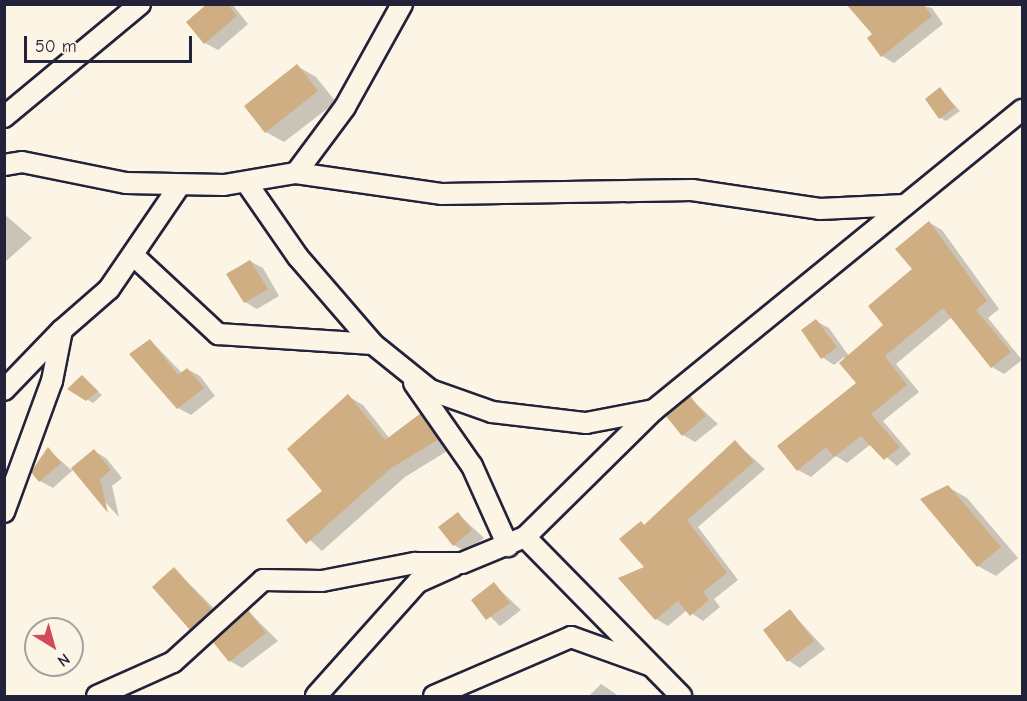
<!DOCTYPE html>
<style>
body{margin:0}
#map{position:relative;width:1027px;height:701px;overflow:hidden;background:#fcf5e5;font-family:"Comic Neue",sans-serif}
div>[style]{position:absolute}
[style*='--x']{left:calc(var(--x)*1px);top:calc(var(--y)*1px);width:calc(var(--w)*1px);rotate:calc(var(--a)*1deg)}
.shadow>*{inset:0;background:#0003}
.building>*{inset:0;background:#d0ae83}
.roads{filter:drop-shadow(2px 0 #22223b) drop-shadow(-2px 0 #22223b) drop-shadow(0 2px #22223b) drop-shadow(0 -2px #22223b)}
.minor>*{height:20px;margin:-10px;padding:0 10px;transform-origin:10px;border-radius:10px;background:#fcf5e5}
span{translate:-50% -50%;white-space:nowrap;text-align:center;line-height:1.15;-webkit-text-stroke:5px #fcf5e5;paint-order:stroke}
.frame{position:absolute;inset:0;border:6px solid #22223b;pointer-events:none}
.north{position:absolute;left:24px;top:617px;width:60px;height:60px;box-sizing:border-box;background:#fcf5e5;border:2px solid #a5a1a1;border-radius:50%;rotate:143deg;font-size:16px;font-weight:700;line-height:24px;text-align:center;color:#22223b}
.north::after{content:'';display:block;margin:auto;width:21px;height:27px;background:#d1495b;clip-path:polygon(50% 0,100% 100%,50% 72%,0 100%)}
.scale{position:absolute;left:24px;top:36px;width:168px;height:27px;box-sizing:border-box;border:3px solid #22223b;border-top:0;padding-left:8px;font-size:18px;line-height:21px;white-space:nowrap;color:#22223b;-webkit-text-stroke:4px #fcf5e5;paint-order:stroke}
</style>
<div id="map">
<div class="shadow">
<div style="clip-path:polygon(209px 4px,232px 4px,248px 24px,218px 50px,205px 43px)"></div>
<div style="clip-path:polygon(915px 4px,932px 8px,943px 24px,894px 63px,882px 56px)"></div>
<div style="clip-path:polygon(297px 66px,316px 77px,336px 102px,284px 142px,266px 132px)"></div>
<div style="clip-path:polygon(940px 89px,960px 111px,946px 121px,941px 118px)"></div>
<div style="clip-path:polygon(4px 214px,32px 238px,4px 263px)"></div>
<div style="clip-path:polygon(930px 223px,942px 230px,999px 309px,988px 318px,1022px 360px,1004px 374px,992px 367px,952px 317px,896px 364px,919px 392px,883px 421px,911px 454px,897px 466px,871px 444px,847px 463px,836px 456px,811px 477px,798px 470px,858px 383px,844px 357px,834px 365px,822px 357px,816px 321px,829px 328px,849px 356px,885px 325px,914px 269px)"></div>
<div style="clip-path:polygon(250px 261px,263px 268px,279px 296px,257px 309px,245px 302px)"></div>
<div style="clip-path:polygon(150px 340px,182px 373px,187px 369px,200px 376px,215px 396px,191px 415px,178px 408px)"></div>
<div style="clip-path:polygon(82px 377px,102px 395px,93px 403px,70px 389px)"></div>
<div style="clip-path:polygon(348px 396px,363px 405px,390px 439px,421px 415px,435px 423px,452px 448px,405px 477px,322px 551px,288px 520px,324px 491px)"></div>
<div style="clip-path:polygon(690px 398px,718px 424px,695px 442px,683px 435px)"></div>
<div style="clip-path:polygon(735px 442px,765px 469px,698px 527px,738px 580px,714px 599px,720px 607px,703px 621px,687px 610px,668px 626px,656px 619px,641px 523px,646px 526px)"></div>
<div style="clip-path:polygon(48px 449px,71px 470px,94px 451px,106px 458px,122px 478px,112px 486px,119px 517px,74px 469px,53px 488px,40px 481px,33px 472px)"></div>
<div style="clip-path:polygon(948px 487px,967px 498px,1018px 558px,996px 576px,978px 566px)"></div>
<div style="clip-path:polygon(458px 514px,484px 538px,466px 552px,454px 545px)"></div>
<div style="clip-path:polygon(174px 569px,224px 618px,203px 636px,191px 629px)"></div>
<div style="clip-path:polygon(494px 584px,521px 610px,500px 626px,473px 600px)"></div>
<div style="clip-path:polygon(248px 611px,278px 641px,242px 668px,230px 661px)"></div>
<div style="clip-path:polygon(790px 611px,825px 649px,800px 668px,788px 660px)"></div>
<div style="clip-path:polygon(601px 684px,613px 692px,618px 696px,589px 696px)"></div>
</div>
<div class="building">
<div style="clip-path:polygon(207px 4px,227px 4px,237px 16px,204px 44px,186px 22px)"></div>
<div style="clip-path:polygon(846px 4px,923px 4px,932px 16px,881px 57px,867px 38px,872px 34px)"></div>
<div style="clip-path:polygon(297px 64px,318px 91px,265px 133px,244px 106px)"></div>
<div style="clip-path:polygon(940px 87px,955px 107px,939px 119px,925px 99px)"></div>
<div style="clip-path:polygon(929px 221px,987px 301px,976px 310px,1011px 352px,991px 368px,943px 308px,885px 356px,907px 385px,871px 414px,900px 447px,884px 460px,861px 436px,834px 457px,826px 447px,797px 471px,777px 446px,856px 383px,839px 363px,883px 325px,868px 306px,912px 269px,895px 249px)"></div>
<div style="clip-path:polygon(250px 260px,268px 289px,244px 303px,226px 274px)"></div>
<div style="clip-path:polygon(816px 319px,837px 347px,821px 359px,801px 330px)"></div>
<div style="clip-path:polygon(150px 339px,178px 375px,187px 368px,204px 388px,177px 409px,129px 354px)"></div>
<div style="clip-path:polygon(82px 375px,98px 391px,86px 401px,67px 389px)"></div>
<div style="clip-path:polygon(348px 394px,385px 440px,421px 413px,439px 439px,390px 469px,306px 544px,286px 520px,322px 491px,287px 449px)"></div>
<div style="clip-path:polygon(690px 396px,706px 416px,682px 436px,666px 416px)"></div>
<div style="clip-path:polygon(735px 440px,754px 462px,687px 520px,727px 573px,703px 592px,709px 600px,690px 616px,678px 601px,655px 620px,618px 578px,644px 567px,619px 539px,641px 521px,644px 525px)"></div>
<div style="clip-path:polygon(48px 447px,61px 463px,39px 482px,31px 472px)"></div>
<div style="clip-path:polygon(94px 449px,111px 470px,100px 479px,108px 513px,71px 468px)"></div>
<div style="clip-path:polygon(948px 485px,1001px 547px,977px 567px,920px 499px)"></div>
<div style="clip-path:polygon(458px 512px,472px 530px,453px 546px,438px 527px)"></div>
<div style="clip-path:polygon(174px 567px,212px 610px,190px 630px,152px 587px)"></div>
<div style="clip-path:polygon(494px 582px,510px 603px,486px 620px,471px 600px)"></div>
<div style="clip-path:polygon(790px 609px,814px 641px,787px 662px,763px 630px)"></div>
<div style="clip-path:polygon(248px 610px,266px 633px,229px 662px,213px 642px)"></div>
</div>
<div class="roads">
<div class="minor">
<div style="--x:4;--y:117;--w:177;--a:-39.7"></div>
<div style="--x:4;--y:165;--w:18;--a:-9"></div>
<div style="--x:22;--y:162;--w:106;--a:11.4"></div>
<div style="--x:126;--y:183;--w:98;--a:1.2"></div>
<div style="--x:224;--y:185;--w:73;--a:-9.5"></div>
<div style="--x:296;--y:173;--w:148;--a:8.2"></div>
<div style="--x:442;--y:194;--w:250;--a:-0.9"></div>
<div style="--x:692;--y:190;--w:129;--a:8.4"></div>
<div style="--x:820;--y:209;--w:85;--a:-2.7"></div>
<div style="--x:296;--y:173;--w:82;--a:-53.4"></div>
<div style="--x:345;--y:107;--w:118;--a:-61"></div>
<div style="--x:246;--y:182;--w:91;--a:55.3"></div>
<div style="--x:298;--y:257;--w:115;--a:49.2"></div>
<div style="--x:134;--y:256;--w:115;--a:42.9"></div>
<div style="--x:218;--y:334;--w:155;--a:3.7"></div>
<div style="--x:373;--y:344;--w:73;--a:38.9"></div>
<div style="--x:430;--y:390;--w:66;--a:19.5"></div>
<div style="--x:492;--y:412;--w:95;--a:6.7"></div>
<div style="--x:586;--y:423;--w:69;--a:-10.8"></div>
<div style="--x:414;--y:383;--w:101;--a:55.1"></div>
<div style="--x:472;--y:466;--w:88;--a:65.8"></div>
<div style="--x:4;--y:390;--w:83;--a:-46"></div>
<div style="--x:4;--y:512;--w:140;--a:-69.9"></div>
<div style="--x:52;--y:381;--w:52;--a:-78.9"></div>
<div style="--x:62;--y:330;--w:62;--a:-41.1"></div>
<div style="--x:109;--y:289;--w:126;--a:-55.7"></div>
<div style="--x:525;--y:537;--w:223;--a:45.5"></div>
<div style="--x:97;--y:696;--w:83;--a:-24.1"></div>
<div style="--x:173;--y:662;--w:122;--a:-42.3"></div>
<div style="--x:263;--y:580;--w:59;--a:1"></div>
<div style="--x:322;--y:581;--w:95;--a:-11"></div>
<div style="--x:415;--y:563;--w:47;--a:0"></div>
<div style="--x:462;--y:563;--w:68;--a:-22.4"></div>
<div style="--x:525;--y:537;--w:181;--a:-44.6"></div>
<div style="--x:654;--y:410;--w:475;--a:-39.2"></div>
<div style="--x:316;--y:696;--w:153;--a:-48.2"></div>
<div style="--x:418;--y:582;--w:39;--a:-24"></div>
<div style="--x:434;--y:696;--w:149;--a:-23.3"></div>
<div style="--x:571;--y:637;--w:83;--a:19.7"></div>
</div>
</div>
<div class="frame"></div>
<div class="north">N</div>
<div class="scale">50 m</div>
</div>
